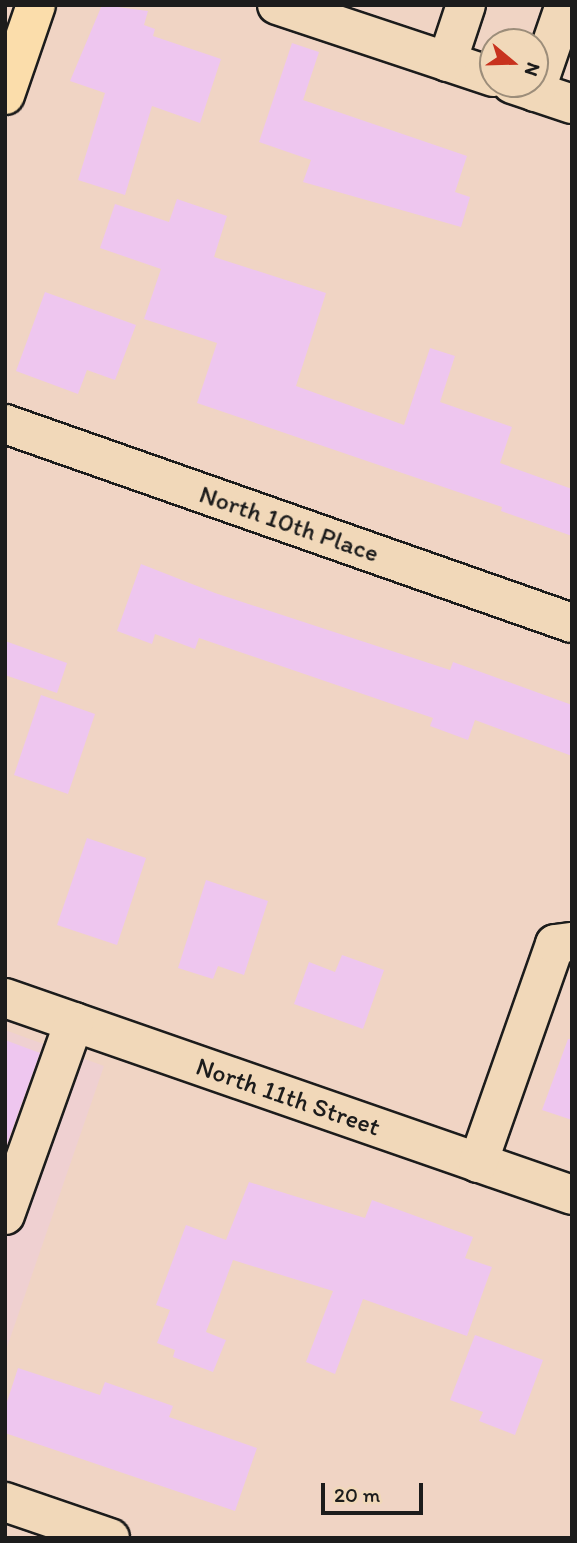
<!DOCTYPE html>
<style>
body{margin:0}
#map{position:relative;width:577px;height:1543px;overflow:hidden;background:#f0d4c4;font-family:Itim,sans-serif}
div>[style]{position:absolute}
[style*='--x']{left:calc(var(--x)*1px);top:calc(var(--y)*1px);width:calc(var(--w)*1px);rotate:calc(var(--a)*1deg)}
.built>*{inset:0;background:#efd0d1}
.building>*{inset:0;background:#eec6ef}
.roads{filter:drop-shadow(2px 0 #1c1c1c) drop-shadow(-2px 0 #1c1c1c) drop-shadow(0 2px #1c1c1c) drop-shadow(0 -2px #1c1c1c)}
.minor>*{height:38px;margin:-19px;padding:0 19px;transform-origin:19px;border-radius:19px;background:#f1d8b9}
.major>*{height:38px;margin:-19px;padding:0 19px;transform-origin:19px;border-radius:19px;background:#fbddab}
span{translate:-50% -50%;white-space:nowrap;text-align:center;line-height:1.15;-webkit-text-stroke:5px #f1d8b9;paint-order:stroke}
.street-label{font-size:26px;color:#1c1c1c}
.frame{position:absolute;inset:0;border:7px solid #1c1c1c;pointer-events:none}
.north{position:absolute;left:479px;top:28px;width:70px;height:70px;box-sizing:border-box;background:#f1d8b9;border:2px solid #9c8d7a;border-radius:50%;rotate:109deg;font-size:19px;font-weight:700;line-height:28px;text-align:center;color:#1c1c1c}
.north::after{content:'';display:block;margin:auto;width:24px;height:32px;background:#c8321e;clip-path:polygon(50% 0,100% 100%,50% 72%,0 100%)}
.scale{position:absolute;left:321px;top:1483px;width:102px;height:32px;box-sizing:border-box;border:4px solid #1c1c1c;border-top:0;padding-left:9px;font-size:21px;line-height:24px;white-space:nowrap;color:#1c1c1c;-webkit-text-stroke:5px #f1d8b9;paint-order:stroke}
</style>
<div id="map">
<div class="built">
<div style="clip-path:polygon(5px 1030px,104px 1066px,5px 1353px)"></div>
</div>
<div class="building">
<div style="clip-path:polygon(102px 5px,148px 11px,144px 25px,155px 29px,153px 36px,221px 59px,200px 123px,152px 106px,125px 195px,78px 180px,105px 93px,70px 81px)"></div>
<div style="clip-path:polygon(292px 43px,319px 52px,303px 100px,467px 156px,455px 192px,470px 197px,461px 227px,303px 182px,311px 160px,259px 142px)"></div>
<div style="clip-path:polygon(177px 199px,227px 216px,214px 257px,326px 293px,296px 386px,404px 425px,430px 348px,455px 356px,440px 402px,512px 427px,500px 463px,572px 489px,572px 536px,501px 511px,502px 507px,197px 403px,217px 343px,144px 319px,161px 269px,100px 248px,115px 204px,169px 222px)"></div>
<div style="clip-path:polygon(45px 292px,136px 325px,115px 380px,87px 370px,78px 394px,16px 371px)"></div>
<div style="clip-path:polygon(141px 564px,215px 593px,450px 670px,453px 662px,572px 705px,572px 756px,475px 720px,468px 740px,430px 726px,433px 718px,199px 638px,195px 649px,155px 634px,152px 644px,117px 631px)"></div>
<div style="clip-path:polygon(5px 641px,67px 663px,57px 693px,5px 675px)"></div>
<div style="clip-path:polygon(41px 695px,95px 714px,68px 794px,14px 775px)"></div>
<div style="clip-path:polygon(87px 838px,146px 858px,117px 945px,57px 925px)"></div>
<div style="clip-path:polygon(206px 880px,268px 901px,244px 975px,218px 966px,213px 979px,178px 968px)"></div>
<div style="clip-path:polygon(342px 955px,384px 970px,363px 1029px,294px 1004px,309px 962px,335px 972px)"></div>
<div style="clip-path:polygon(568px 1039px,572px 1039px,572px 1120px,542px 1110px)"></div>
<div style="clip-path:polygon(5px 1040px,40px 1053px,5px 1149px)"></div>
<div style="clip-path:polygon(249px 1182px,365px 1218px,372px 1200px,473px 1237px,465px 1258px,492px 1267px,467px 1336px,363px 1299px,335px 1374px,306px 1362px,333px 1291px,233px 1260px,206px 1332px,226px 1340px,213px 1372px,173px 1357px,175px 1350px,157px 1343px,170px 1310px,156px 1305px,186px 1225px,226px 1240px)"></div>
<div style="clip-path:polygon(475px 1335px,543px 1360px,515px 1435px,479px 1421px,483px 1412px,450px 1400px)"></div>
<div style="clip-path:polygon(18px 1368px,100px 1395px,105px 1382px,173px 1406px,169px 1417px,257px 1448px,235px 1511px,5px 1433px,5px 1408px)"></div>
</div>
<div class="roads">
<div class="minor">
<div style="--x:277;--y:5;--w:228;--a:18.4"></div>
<div style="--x:447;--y:62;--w:60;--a:-71.6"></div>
<div style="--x:512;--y:84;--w:63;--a:18.4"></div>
<div style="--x:535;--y:92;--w:92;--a:-71"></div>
<div style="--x:5;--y:424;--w:601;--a:19.34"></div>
<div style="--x:5;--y:998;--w:600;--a:19.16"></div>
<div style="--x:478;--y:1163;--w:232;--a:-70.6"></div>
<div style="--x:555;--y:944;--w:17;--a:-7"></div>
<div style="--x:5;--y:1215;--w:205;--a:-70.3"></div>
<div style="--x:5;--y:1502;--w:111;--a:18.9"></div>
</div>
<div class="major">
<div style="--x:5;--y:95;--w:95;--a:-71"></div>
</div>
</div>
<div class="street-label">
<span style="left:289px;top:524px;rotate:19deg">North 10th Place</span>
<span style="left:288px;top:1097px;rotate:19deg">North 11th Street</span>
</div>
<div class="frame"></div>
<div class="north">N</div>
<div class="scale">20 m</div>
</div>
